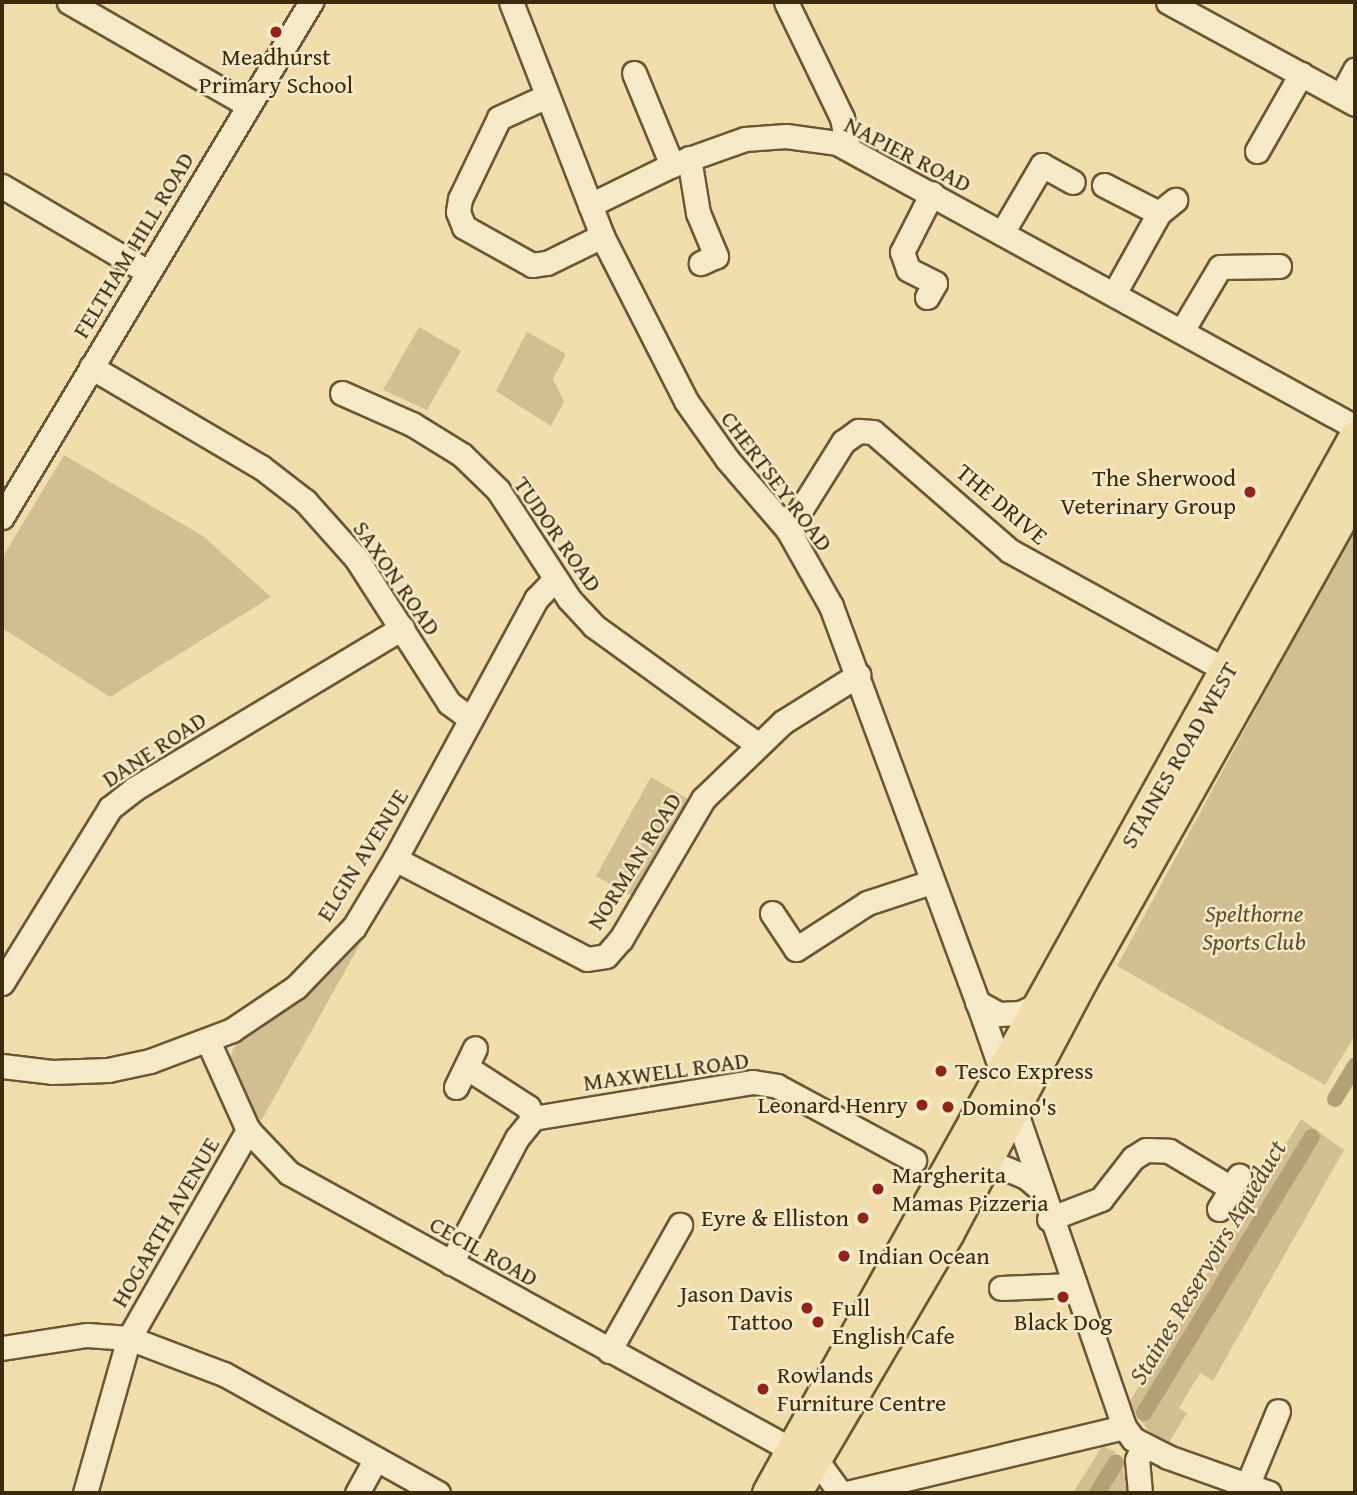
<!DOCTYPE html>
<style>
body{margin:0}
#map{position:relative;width:1357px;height:1495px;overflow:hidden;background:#f1ddab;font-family:"Gentium Book Plus",serif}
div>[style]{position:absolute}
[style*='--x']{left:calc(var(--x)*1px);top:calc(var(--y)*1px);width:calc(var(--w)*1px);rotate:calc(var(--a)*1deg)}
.green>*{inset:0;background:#d2be90}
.canal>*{height:16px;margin:-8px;padding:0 8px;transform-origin:8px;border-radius:8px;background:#b4a076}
.roads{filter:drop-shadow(2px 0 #6a5635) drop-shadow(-2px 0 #6a5635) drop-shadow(0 2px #6a5635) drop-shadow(0 -2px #6a5635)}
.minor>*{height:23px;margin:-11.5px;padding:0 11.5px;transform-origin:11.5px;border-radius:11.5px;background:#f6e9c8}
.highway>*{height:33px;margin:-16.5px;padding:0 16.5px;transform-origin:16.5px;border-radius:16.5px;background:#f1ddab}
.dots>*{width:19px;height:19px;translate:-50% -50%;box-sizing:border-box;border:4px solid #f6e9c8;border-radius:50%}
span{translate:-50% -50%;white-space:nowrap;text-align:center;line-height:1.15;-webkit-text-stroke:5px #f6e9c8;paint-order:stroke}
.poi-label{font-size:24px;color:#3d290e}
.right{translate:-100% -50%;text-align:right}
.left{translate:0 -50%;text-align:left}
.street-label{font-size:24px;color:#3d290e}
.park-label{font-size:24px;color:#624e2e;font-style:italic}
.water-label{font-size:26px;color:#614d2d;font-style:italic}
.frame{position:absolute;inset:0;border:4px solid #3d290e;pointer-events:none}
</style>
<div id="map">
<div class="green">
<div style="clip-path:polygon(419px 327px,461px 351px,427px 410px,383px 390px)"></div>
<div style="clip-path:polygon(527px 332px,566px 354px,553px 379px,564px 402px,551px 426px,496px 391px)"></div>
<div style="clip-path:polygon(64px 455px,203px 536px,271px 597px,110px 697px,2px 628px,2px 558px)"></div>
<div style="clip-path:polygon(1355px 526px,1355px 1035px,1325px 1085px,1117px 966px)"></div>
<div style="clip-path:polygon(651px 777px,690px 800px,634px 897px,596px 876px)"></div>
<div style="clip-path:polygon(377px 910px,359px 946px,261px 1121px,233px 1078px,229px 1063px,233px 1049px,240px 1039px,316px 984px,353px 945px)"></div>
<div style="clip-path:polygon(1301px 1119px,1344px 1150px,1213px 1381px,1200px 1373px,1179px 1408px,1187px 1413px,1168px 1444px,1148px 1430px,1128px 1404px)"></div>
<div style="clip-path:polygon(1102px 1446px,1116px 1452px,1112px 1459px,1091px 1493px,1073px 1493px)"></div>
<div style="clip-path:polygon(1122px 1465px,1130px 1493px,1104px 1493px)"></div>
</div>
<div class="canal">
<div style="--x:1335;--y:1099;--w:39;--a:-59"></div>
<div style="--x:1144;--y:1413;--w:323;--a:-58.7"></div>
<div style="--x:1097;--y:1493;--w:36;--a:-58"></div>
</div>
<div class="roads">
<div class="minor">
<div style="--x:69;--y:2;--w:207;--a:29.9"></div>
<div style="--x:511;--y:2;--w:251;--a:68.7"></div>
<div style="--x:602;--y:236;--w:185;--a:63"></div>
<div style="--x:686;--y:401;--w:71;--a:54.7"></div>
<div style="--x:727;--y:459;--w:94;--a:49.3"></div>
<div style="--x:788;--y:530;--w:87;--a:60.5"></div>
<div style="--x:831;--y:606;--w:441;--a:69.7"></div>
<div style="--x:984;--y:1020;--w:430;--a:71"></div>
<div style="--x:1124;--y:1427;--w:15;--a:53"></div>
<div style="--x:1133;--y:1439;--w:39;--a:27"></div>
<div style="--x:1168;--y:1457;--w:107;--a:19.6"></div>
<div style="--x:786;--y:2;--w:129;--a:64.2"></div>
<div style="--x:842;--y:118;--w:31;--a:79"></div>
<div style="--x:1168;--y:2;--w:213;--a:28.6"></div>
<div style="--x:634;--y:73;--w:100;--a:67.6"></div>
<div style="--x:547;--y:96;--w:53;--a:155.4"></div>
<div style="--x:499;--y:118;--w:90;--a:115.7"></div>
<div style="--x:460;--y:199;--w:13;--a:99"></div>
<div style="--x:458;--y:212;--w:16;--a:68"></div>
<div style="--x:464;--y:227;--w:78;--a:29.2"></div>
<div style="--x:532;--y:265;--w:15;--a:-8"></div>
<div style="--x:547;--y:263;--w:61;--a:-26.1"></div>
<div style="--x:1341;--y:96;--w:30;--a:-62"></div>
<div style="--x:1257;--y:151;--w:89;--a:-60.3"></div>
<div style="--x:689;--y:158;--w:56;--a:80.7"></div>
<div style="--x:698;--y:213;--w:47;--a:67.3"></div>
<div style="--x:716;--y:256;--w:17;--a:155"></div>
<div style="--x:1104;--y:185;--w:62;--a:27"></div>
<div style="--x:1159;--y:213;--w:21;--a:-39"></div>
<div style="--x:2;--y:186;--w:169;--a:30.5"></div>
<div style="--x:590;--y:205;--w:91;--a:-26"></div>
<div style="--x:672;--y:165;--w:77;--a:-19.6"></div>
<div style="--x:745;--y:139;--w:41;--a:-4.2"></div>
<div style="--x:786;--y:136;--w:51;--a:7.8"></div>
<div style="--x:837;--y:143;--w:591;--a:28.73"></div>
<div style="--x:1002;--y:233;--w:79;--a:-59.5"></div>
<div style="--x:1042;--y:165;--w:35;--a:29"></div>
<div style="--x:1115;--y:292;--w:90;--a:-60.9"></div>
<div style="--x:927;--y:297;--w:16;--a:-60"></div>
<div style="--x:935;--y:283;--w:30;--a:-153"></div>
<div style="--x:908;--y:269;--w:18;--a:-109"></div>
<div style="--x:902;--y:252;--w:66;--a:-63"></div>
<div style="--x:1183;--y:329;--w:72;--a:-59.2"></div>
<div style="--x:1220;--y:267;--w:59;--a:-1"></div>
<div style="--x:91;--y:367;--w:197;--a:30.5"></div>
<div style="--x:261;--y:467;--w:56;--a:37.7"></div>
<div style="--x:305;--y:501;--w:76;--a:48.2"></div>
<div style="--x:356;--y:558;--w:172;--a:57.3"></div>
<div style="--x:449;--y:703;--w:27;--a:36"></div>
<div style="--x:342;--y:393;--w:77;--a:23.9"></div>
<div style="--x:412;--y:424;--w:59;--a:31.8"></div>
<div style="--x:462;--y:455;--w:50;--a:44.2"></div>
<div style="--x:498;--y:490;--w:130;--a:56.9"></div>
<div style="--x:569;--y:599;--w:37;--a:47"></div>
<div style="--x:594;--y:626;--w:201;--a:35.9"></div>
<div style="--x:2;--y:517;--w:601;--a:-59.04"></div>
<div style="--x:788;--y:530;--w:104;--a:-58"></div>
<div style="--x:843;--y:442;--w:19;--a:-36"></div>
<div style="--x:858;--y:431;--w:15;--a:4"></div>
<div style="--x:873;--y:432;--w:181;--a:41"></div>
<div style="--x:1010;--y:551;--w:248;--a:28.9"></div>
<div style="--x:395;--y:859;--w:216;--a:27.5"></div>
<div style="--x:587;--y:959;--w:19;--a:-9"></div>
<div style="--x:606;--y:956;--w:23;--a:-49"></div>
<div style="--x:621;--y:939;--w:162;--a:-59.6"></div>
<div style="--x:703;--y:799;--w:111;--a:-43.9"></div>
<div style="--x:783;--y:722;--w:89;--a:-32.1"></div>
<div style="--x:772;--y:913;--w:43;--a:56.3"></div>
<div style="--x:796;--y:949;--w:85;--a:-32.9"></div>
<div style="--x:867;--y:903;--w:67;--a:-18.2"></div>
<div style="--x:2;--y:983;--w:206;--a:-58.3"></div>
<div style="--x:110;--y:808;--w:31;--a:-38"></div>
<div style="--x:134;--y:789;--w:313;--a:-31"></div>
<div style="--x:977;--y:1002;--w:25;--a:29"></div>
<div style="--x:999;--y:1014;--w:21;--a:-3"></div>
<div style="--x:1020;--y:1013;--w:20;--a:-24"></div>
<div style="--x:208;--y:1041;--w:98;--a:65.8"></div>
<div style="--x:248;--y:1130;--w:59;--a:46.4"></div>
<div style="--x:289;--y:1173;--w:574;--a:28.84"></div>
<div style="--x:2;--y:1066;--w:50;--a:6.8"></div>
<div style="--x:52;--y:1072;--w:56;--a:-2"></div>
<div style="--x:108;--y:1070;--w:43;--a:-12.1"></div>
<div style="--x:150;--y:1061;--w:88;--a:-20.7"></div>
<div style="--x:232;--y:1030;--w:77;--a:-33.9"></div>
<div style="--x:296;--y:987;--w:83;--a:-46"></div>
<div style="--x:354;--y:927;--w:79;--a:-58.9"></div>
<div style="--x:395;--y:859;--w:296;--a:-61.5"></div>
<div style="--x:536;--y:599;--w:28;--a:-46"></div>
<div style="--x:466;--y:1067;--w:74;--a:32.8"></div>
<div style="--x:528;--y:1107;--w:12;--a:66"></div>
<div style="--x:456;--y:1087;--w:43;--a:-64"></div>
<div style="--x:979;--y:1174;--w:22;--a:-21"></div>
<div style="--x:1000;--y:1166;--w:28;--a:23"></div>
<div style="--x:1026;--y:1177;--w:17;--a:40"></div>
<div style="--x:1219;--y:1209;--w:39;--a:-59"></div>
<div style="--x:1049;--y:1219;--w:56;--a:-21"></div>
<div style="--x:1101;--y:1199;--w:52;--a:-52"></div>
<div style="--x:1133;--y:1158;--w:15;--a:-32"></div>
<div style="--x:1146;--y:1150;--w:23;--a:2"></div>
<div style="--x:1169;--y:1151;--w:72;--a:30.8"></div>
<div style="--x:451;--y:1263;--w:141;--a:-62.2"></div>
<div style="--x:517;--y:1138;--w:26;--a:-51"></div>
<div style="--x:533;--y:1118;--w:223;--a:-9.3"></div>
<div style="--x:753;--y:1082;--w:24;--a:9"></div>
<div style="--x:777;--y:1086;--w:156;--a:28.4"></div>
<div style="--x:1001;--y:1288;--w:71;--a:-2.4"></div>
<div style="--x:2;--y:1348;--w:86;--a:-8.7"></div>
<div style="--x:87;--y:1335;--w:42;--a:4.1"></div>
<div style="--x:129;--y:1338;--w:240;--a:-60.2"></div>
<div style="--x:609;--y:1351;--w:145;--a:-60.6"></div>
<div style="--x:818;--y:1452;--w:13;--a:81"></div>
<div style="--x:820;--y:1465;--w:34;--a:54"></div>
<div style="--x:1247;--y:1486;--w:81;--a:-67.5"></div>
<div style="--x:85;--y:1493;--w:161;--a:-74.2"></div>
<div style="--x:129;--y:1338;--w:102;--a:20.8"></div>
<div style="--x:224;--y:1374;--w:245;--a:29.1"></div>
<div style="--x:357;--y:1493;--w:39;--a:-61"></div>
<div style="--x:847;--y:1493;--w:285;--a:-13.4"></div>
<div style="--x:1140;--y:1493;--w:33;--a:-95"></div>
<div style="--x:1137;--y:1460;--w:16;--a:-68"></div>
</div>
<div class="highway">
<div style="--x:769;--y:1493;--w:1207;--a:-60.95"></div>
<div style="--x:794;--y:1493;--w:303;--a:-59.6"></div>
<div style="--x:947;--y:1232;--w:286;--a:-62.1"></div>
<div style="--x:1081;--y:979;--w:560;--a:-60.69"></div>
</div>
</div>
<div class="dots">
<div style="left:276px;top:32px;background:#8f2418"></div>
<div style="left:1250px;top:492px;background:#8f2418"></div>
<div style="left:941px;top:1071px;background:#8f2418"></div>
<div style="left:922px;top:1105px;background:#8f2418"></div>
<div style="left:948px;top:1107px;background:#8f2418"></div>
<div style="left:878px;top:1189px;background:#8f2418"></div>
<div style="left:863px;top:1218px;background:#8f2418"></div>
<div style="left:844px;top:1256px;background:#8f2418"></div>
<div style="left:1063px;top:1297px;background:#8f2418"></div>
<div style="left:807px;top:1308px;background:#8f2418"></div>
<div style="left:818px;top:1322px;background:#8f2418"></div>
<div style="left:763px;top:1389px;background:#8f2418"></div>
</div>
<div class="poi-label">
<span style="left:276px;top:71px">Meadhurst<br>Primary School</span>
<span class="right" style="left:1236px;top:492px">The Sherwood<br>Veterinary Group</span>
<span class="left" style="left:955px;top:1071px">Tesco Express</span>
<span class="right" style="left:908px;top:1105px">Leonard Henry</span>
<span class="left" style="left:962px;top:1107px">Domino's</span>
<span class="left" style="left:892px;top:1189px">Margherita<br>Mamas Pizzeria</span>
<span class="right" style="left:849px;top:1218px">Eyre &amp; Elliston</span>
<span class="left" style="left:858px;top:1256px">Indian Ocean</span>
<span class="right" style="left:793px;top:1308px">Jason Davis<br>Tattoo</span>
<span class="left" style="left:832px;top:1322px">Full<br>English Cafe</span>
<span style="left:1063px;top:1322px">Black Dog</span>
<span class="left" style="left:777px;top:1389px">Rowlands<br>Furniture Centre</span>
</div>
<div class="street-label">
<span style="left:908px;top:154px;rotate:27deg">NAPIER ROAD</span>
<span style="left:133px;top:245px;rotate:-59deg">FELTHAM HILL ROAD</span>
<span style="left:777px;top:481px;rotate:53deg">CHERTSEY ROAD</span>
<span style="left:1002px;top:504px;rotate:40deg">THE DRIVE</span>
<span style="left:558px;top:534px;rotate:55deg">TUDOR ROAD</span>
<span style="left:397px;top:578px;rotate:55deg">SAXON ROAD</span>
<span style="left:154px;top:749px;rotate:-33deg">DANE ROAD</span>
<span style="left:1179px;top:755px;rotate:-60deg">STAINES ROAD WEST</span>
<span style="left:362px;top:855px;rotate:-58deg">ELGIN AVENUE</span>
<span style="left:634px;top:861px;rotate:-58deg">NORMAN ROAD</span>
<span style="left:666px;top:1071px;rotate:-8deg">MAXWELL ROAD</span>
<span style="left:165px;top:1222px;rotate:-60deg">HOGARTH AVENUE</span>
<span style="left:484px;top:1251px;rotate:29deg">CECIL ROAD</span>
</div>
<div class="park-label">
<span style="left:1254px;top:928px">Spelthorne<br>Sports Club</span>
</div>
<div class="water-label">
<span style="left:1207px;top:1262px;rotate:-59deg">Staines Reservoirs Aqueduct</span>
</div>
<div class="frame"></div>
</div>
